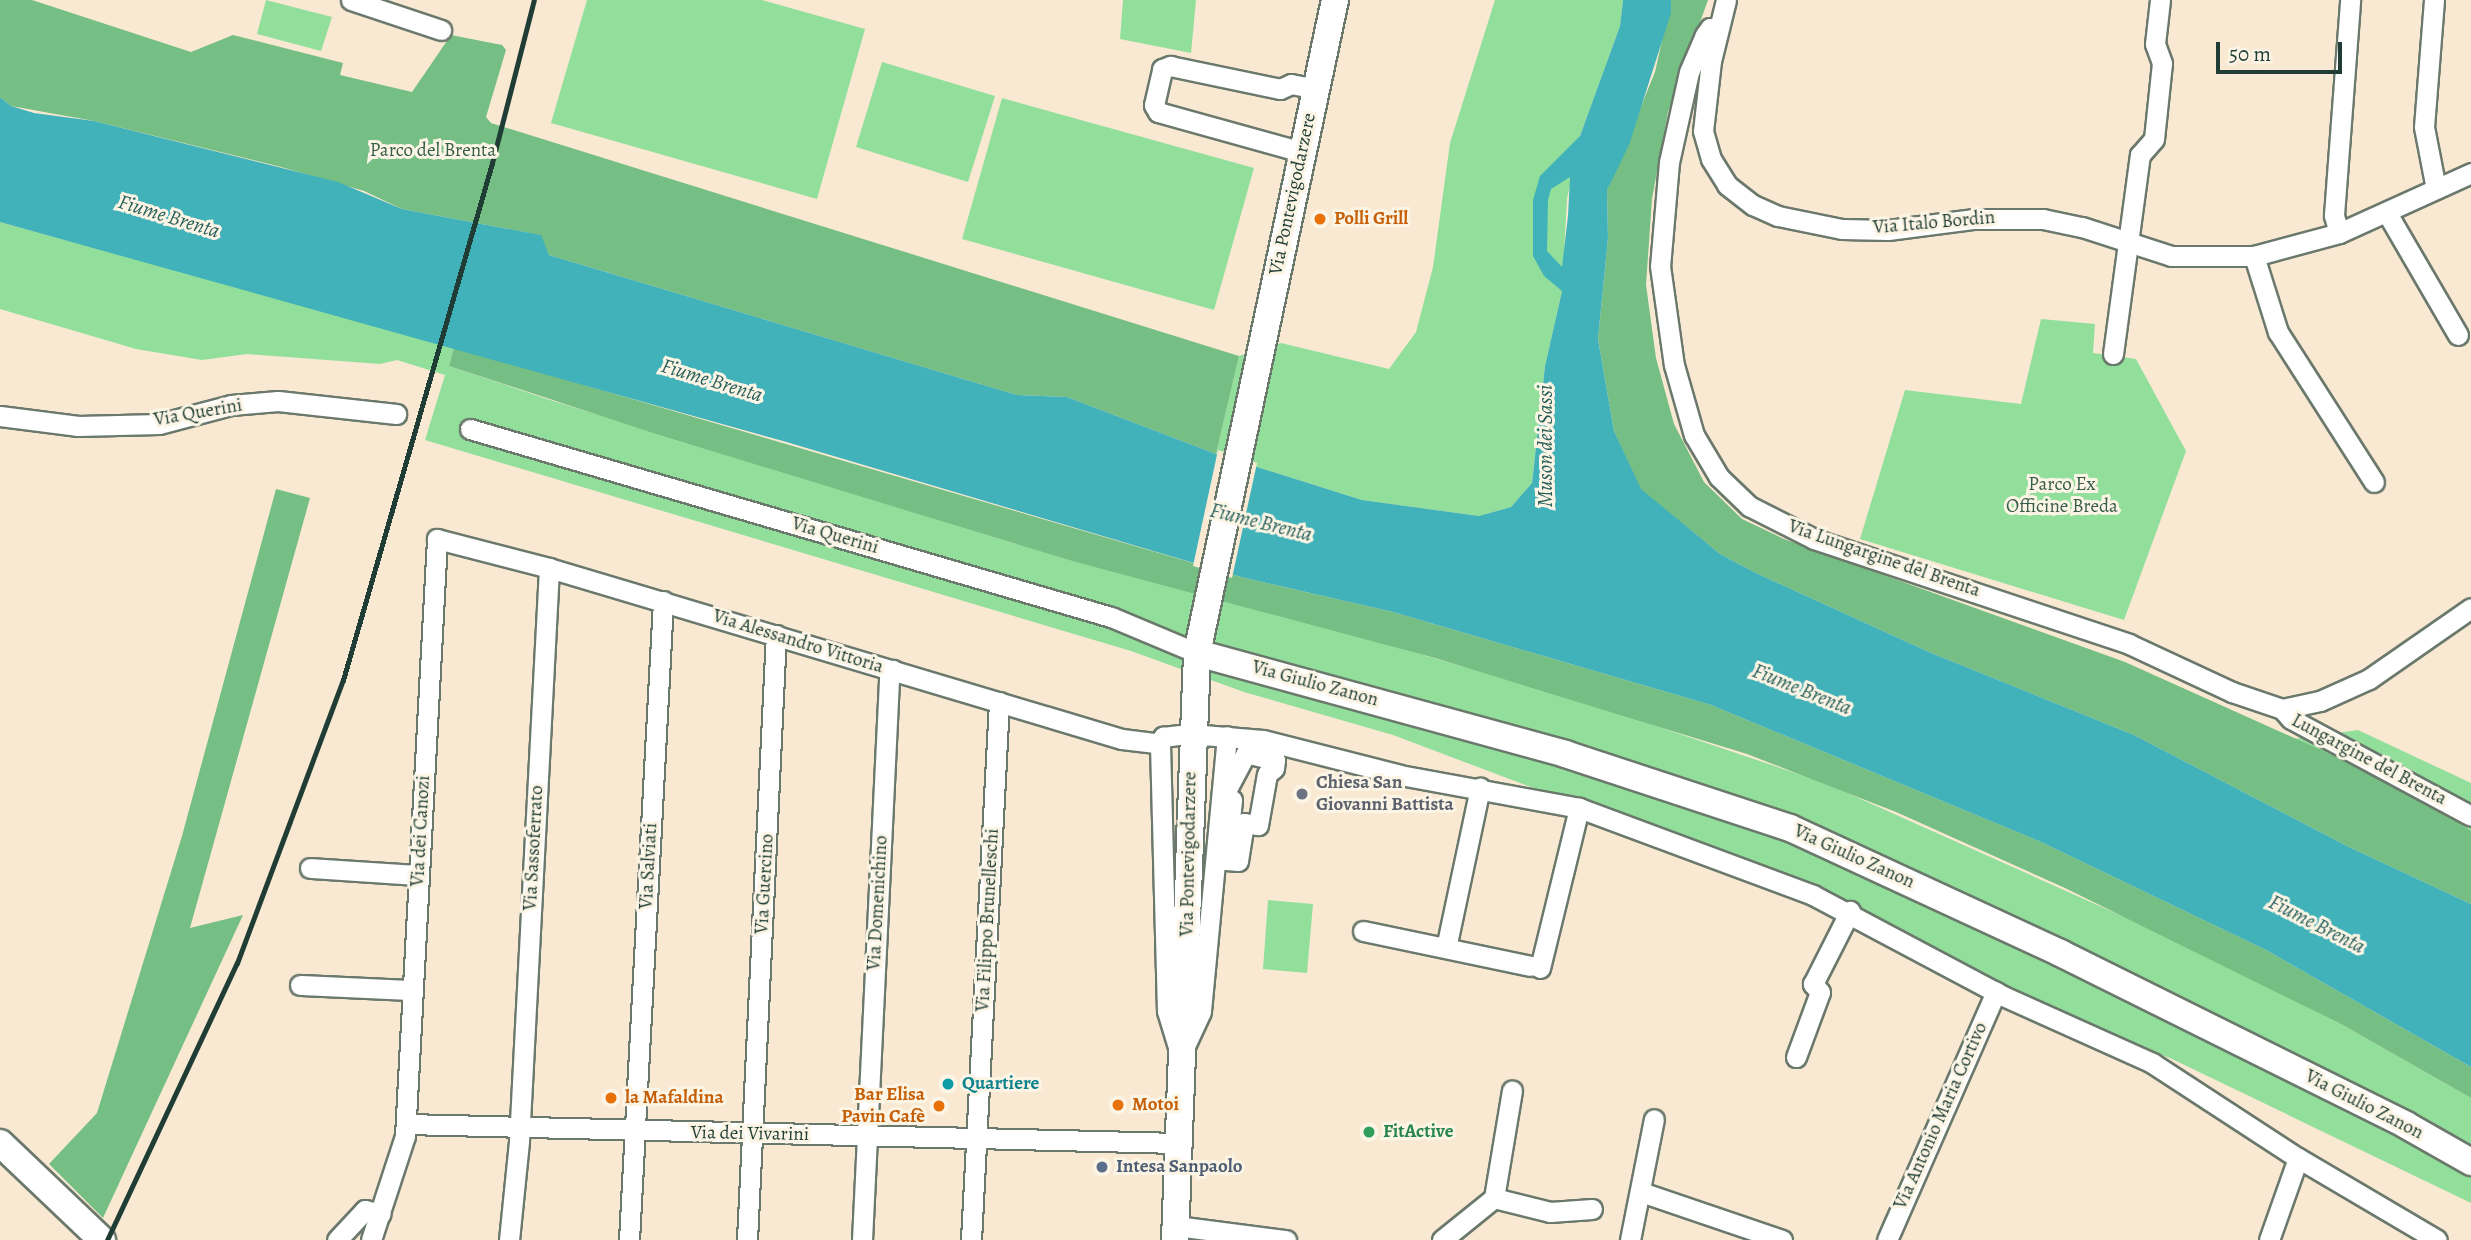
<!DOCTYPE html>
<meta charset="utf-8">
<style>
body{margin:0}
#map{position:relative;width:2471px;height:1240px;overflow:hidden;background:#f9e9d3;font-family:Alegreya,serif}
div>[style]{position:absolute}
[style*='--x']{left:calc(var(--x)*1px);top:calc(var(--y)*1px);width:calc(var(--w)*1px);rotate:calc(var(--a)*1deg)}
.green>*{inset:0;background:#92df9c}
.forest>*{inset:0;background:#75be84}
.water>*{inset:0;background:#41b2b9}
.pier>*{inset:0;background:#f9e9d3}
.roads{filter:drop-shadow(2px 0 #6b796c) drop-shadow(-2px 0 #6b796c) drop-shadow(0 2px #6b796c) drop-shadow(0 -2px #6b796c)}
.street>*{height:19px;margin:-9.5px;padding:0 9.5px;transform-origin:9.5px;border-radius:9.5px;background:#fff}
.secondary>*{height:26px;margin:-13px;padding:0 13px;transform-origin:13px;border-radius:13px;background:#fff}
.rail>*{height:5px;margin:-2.5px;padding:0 2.5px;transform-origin:2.5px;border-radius:2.5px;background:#1f3d34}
.dots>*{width:19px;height:19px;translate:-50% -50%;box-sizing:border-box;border:4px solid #fcf5e5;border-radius:50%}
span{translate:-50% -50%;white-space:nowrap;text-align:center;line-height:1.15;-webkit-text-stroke:6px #fcf5e5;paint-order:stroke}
.park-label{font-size:19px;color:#365d49}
.street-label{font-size:19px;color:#1f3d34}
.food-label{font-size:19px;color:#c56008;font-weight:700}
.left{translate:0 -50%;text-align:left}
.right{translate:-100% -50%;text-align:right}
.worship-label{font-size:19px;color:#5b616d;font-weight:700}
.culture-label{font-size:19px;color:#0d838f;font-weight:700}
.leisure-label{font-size:19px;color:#27864d;font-weight:700}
.service-label{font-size:19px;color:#4e5e75;font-weight:700}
.water-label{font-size:21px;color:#29605c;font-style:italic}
.scale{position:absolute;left:2216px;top:42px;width:126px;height:32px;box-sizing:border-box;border:4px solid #1f3d34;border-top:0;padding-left:9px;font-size:21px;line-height:24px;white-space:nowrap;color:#1f3d34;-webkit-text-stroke:5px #fcf5e5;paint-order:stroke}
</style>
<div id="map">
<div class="green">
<div style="clip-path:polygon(266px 0,332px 17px,321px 51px,257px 34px)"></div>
<div style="clip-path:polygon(587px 0,762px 0,865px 29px,817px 199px,551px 123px)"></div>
<div style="clip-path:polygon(1123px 0,1196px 0,1191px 53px,1120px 39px)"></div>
<div style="clip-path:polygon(1495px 0,1623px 0,1620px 26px,1580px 136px,1567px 199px,1562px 291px,1545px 366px,1532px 483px,1511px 507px,1479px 516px,1362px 500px,1216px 454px,1239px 356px,1281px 343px,1389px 369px,1416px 332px,1433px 267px,1450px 143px)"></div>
<div style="clip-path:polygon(882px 62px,995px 96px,968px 182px,856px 147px)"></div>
<div style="clip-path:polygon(1002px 98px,1254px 168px,1214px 310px,962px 239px)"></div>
<div style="clip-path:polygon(0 222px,454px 347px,449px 366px,547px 399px,1065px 559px,1237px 601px,1579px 700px,1825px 783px,2151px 929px,2341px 1024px,2471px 1098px,2471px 1203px,2170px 1058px,2079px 1026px,1851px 908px,1393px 735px,1244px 692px,1131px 651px,425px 440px,445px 375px,397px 360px,380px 364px,247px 354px,202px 360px,136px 349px,0 309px)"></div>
<div style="clip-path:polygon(2041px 319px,2095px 324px,2093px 353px,2136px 359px,2186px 451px,2124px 620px,1860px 539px,1905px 390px,2021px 404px)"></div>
<div style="clip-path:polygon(2358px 730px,2471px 783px,2471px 831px,2360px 767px,2293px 739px)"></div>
<div style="clip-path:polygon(1268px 900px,1313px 904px,1307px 973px,1263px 969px)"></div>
</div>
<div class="forest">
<div style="clip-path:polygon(0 0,32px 0,191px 52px,233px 35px,343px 63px,340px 75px,412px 92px,451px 35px,502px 45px,506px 50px,486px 117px,491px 123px,1239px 356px,1216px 454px,1067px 397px,1017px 395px,549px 255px,540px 235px,402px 209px,364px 191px,281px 167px,94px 121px,11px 106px,0 97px)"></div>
<div style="clip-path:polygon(1671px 0,1708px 0,1668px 112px,1652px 199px,1646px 285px,1656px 358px,1674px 424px,1704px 482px,1742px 519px,1784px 539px,2125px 662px,2399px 785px,2471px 831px,2471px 904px,2349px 847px,2134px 735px,1929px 652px,1758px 574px,1720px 554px,1640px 489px,1614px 431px,1598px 339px,1608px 238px,1607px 190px,1655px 72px)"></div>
<div style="clip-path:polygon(454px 347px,1241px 577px,1393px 612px,1711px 705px,2041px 842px,2266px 950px,2471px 1067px,2471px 1098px,2341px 1024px,2065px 888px,1896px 812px,1747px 754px,1435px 658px,1065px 559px,650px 432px,449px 366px)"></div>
<div style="clip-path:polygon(276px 489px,310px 498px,190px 928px,243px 915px,103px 1218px,49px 1164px,97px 1113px,182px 836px)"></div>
</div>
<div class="water">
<div style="clip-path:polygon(evenodd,1623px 0,1671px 0,1671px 13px,1629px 145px,1607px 190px,1608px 238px,1598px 339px,1614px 431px,1641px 489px,1720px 554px,1758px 574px,1929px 652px,2134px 735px,2349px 847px,2471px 904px,2471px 1067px,2266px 950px,2041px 842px,1711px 705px,1393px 612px,1241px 577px,783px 441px,0 222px,0 97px,11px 106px,34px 113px,94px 121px,338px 182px,402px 209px,541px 235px,549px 255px,1017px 395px,1067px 397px,1216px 454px,1362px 500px,1479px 516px,1511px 507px,1532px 483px,1545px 366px,1562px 291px,1544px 276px,1533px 256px,1533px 200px,1540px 176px,1580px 136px,1620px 26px,1623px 0,1570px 177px,1568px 216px,1562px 267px,1547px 251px,1548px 200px,1551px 189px,1570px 177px)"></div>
</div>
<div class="pier">
<div style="clip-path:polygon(1218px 450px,1257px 463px,1232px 578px,1193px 566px)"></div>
</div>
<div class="roads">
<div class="street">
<div style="--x:351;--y:0;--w:95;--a:18.4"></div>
<div style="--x:1726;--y:0;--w:63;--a:103.8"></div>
<div style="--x:1711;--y:61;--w:70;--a:96.5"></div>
<div style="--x:1703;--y:131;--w:29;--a:74"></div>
<div style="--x:1711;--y:159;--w:31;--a:58"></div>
<div style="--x:1727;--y:185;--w:33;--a:38"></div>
<div style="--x:1753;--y:205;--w:27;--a:24"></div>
<div style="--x:1778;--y:216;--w:65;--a:11.5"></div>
<div style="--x:1842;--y:229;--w:46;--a:1.2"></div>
<div style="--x:1888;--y:230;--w:87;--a:-7.3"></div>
<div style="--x:1974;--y:219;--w:69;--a:0"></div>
<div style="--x:2043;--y:219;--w:40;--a:12"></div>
<div style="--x:2082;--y:227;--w:94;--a:18"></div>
<div style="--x:2171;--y:256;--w:83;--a:0"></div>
<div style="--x:2254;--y:256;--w:88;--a:-15.1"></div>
<div style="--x:2339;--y:233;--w:145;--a:-24.4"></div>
<div style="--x:2434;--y:0;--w:127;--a:94.5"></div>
<div style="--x:2424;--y:127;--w:63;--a:79"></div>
<div style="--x:1718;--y:28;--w:8;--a:180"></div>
<div style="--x:1710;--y:28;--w:9;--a:126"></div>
<div style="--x:1705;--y:35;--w:40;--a:113.4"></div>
<div style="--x:1689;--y:72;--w:92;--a:102.5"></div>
<div style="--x:1669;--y:162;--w:104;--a:94.9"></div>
<div style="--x:1660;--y:266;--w:100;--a:82"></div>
<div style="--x:1674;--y:365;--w:73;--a:74.1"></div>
<div style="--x:1694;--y:435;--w:49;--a:59.2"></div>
<div style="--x:1719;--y:477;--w:42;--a:44"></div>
<div style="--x:1749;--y:506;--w:73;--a:26.9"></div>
<div style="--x:1814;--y:539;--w:332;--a:18.4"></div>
<div style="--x:2129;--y:644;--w:114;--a:25"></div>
<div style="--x:2232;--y:692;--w:53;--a:18.8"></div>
<div style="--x:2282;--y:709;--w:39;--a:-12"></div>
<div style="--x:2320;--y:701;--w:54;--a:-24.2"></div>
<div style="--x:2369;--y:679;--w:124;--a:-34.8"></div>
<div style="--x:1302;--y:152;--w:149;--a:-164.5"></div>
<div style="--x:1158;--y:112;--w:8;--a:-120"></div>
<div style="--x:1154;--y:105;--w:37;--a:-77"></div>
<div style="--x:1162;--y:69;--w:9;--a:-21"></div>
<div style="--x:1170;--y:66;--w:112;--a:11.8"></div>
<div style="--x:1280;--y:89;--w:12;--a:-24"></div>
<div style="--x:1291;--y:84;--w:25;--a:11"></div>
<div style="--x:2387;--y:213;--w:141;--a:59.8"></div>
<div style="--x:2339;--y:233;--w:19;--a:-106"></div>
<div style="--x:2334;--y:215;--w:216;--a:-85.7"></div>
<div style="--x:2254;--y:256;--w:80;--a:72.5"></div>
<div style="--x:2278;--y:332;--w:178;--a:57.4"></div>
<div style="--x:2113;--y:354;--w:201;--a:-82.3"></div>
<div style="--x:2140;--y:155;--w:21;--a:-49"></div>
<div style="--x:2154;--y:139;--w:76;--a:-84"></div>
<div style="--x:2162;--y:63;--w:20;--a:-110"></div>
<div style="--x:2155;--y:44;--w:44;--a:-83.5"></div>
<div style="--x:0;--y:416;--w:79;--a:7.3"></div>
<div style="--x:78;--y:426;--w:81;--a:-1.4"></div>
<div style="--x:159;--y:424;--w:74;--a:-14.8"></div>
<div style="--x:231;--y:405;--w:47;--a:-4.9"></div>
<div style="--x:278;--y:401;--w:119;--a:6.3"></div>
<div style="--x:470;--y:429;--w:668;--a:16.35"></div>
<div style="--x:1111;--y:617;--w:93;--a:22.7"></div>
<div style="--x:2282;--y:709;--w:13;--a:48"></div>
<div style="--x:2291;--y:719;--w:204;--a:28.3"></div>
<div style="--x:1203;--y:735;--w:60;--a:4.8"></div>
<div style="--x:1263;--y:740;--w:141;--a:14.3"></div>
<div style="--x:1400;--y:775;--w:182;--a:10.4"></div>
<div style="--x:1579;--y:808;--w:250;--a:20.4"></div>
<div style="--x:1813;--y:895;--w:213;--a:28"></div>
<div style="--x:2001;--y:995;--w:166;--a:24.2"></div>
<div style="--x:2152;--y:1063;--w:174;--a:33.1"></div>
<div style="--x:2298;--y:1158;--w:161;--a:30.5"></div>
<div style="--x:1160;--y:744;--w:267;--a:88.5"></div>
<div style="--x:1167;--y:1011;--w:37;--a:73"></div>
<div style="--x:1160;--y:744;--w:8;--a:-67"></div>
<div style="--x:1163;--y:737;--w:17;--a:-7"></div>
<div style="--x:1246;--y:753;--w:30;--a:14"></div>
<div style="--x:1275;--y:760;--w:8;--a:97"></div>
<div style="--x:1274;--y:768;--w:9;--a:139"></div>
<div style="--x:1267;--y:774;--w:52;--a:100"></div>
<div style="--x:1258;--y:825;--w:14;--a:-172"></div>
<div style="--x:1244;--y:823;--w:38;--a:99"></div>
<div style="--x:1238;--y:861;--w:12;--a:-175"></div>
<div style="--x:1226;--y:860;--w:60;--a:-84.3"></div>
<div style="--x:1232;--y:800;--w:7;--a:-172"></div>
<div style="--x:1225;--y:799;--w:8;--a:-83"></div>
<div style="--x:1226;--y:791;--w:43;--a:-62.2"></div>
<div style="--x:310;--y:868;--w:109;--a:3.7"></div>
<div style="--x:1363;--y:931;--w:171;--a:11.8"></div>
<div style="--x:1446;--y:948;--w:164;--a:-78"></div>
<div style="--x:1540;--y:968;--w:165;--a:-76.3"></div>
<div style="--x:300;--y:985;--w:111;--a:2.6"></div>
<div style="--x:1185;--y:1046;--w:38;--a:-65"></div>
<div style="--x:1201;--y:1011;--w:276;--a:-84.6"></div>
<div style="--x:1796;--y:1057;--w:69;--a:-69.7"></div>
<div style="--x:1820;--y:992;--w:11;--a:-131"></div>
<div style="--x:1813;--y:984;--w:82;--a:-63.1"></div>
<div style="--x:406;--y:1124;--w:772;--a:1.41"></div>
<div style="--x:1641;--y:1192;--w:149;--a:18.8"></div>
<div style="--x:1494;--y:1198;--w:58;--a:14"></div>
<div style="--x:1550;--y:1212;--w:42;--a:-4.1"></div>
<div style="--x:1176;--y:1226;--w:111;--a:7.3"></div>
<div style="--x:337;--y:1240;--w:41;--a:-47"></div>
<div style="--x:365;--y:1210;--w:16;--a:15"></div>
<div style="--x:371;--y:1240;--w:109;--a:-71.9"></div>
<div style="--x:405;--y:1136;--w:598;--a:-86.93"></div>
<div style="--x:437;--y:539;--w:116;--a:14.5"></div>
<div style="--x:549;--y:568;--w:598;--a:16.62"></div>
<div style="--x:1122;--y:739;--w:38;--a:7"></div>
<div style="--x:509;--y:1240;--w:100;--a:-84.2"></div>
<div style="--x:519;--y:1141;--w:574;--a:-87"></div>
<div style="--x:629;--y:1240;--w:640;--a:-86.95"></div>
<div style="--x:747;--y:1240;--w:606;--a:-87.26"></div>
<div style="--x:862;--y:1240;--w:562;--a:-87.24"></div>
<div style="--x:889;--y:679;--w:10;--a:-66"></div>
<div style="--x:971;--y:1240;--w:539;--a:-87.02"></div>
<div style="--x:1442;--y:1240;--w:67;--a:-38.9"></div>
<div style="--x:1494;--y:1198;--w:109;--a:-80.5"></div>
<div style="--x:1630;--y:1240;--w:123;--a:-78.8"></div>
<div style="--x:1887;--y:1240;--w:271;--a:-66.3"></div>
<div style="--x:2269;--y:1240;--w:87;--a:-70.5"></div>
</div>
<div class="secondary">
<div style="--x:1197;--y:653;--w:382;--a:15.3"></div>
<div style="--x:1565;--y:754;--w:237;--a:18.2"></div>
<div style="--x:1790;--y:828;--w:298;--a:24.8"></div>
<div style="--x:2060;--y:953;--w:386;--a:26.4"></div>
<div style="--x:2406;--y:1125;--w:75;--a:29.6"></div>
<div style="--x:0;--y:1143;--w:141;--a:43.6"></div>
<div style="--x:1175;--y:1240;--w:587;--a:-87.85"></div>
<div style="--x:1197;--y:653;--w:667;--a:-78.07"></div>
</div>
</div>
<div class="rail">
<div style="--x:107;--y:1240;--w:306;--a:-64.9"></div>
<div style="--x:237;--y:963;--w:302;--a:-69.5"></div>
<div style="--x:343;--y:680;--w:538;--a:-73.92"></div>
<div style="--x:492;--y:163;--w:168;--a:-75.6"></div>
</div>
<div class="dots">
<div style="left:1320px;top:219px;background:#e8710a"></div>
<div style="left:1302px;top:794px;background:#6b7280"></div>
<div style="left:948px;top:1084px;background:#0f9aa8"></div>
<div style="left:611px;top:1098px;background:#e8710a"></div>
<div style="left:1118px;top:1105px;background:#e8710a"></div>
<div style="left:939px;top:1106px;background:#e8710a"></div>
<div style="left:1369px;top:1132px;background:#2e9e5b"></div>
<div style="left:1102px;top:1167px;background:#5c6f8a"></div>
</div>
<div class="park-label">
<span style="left:433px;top:151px">Parco del Brenta</span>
<span style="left:2062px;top:496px">Parco Ex<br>Officine Breda</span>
</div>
<div class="street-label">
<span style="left:1293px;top:194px;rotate:-78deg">Via Pontevigodarzere</span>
<span style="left:1934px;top:223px;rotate:-5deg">Via Italo Bordin</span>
<span style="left:198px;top:413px;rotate:-10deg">Via Querini</span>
<span style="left:835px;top:536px;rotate:16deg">Via Querini</span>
<span style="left:1884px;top:559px;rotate:19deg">Via Lungargine del Brenta</span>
<span style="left:798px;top:642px;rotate:17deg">Via Alessandro Vittoria</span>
<span style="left:1315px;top:684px;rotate:15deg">Via Giulio Zanon</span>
<span style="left:2369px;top:760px;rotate:28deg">Lungargine del Brenta</span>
<span style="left:421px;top:831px;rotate:-87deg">Via dei Canozi</span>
<span style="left:534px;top:848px;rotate:-87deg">Via Sassoferrato</span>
<span style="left:1189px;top:854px;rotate:-89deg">Via Pontevigodarzere</span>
<span style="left:1854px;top:857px;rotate:24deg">Via Giulio Zanon</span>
<span style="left:649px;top:866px;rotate:-87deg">Via Salviati</span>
<span style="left:765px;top:884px;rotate:-87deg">Via Guercino</span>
<span style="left:878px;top:903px;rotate:-87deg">Via Domenichino</span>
<span style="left:988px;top:920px;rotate:-87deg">Via Filippo Brunelleschi</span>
<span style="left:2364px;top:1105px;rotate:27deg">Via Giulio Zanon</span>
<span style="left:1941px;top:1116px;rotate:-66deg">Via Antonio Maria Cortivo</span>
<span style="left:750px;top:1134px;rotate:1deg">Via dei Vivarini</span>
</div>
<div class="food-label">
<span class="left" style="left:1334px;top:219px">Polli Grill</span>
<span class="right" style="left:925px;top:1106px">Bar Elisa<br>Pavin Cafè</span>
<span class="left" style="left:625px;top:1098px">la Mafaldina</span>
<span class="left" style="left:1132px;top:1105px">Motoi</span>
</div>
<div class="worship-label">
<span class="left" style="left:1316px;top:794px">Chiesa San<br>Giovanni Battista</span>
</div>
<div class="culture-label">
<span class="left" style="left:962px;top:1084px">Quartiere</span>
</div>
<div class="leisure-label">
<span class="left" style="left:1383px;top:1132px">FitActive</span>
</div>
<div class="service-label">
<span class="left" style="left:1116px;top:1167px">Intesa Sanpaolo</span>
</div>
<div class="water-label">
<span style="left:169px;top:216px;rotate:17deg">Fiume Brenta</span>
<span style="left:712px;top:380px;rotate:17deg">Fiume Brenta</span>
<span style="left:1545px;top:446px;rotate:-90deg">Muson dei Sassi</span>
<span style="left:1261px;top:522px;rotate:14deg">Fiume Brenta</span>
<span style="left:1802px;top:689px;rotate:22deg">Fiume Brenta</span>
<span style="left:2317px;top:924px;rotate:27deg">Fiume Brenta</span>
</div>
<div class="scale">50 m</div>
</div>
